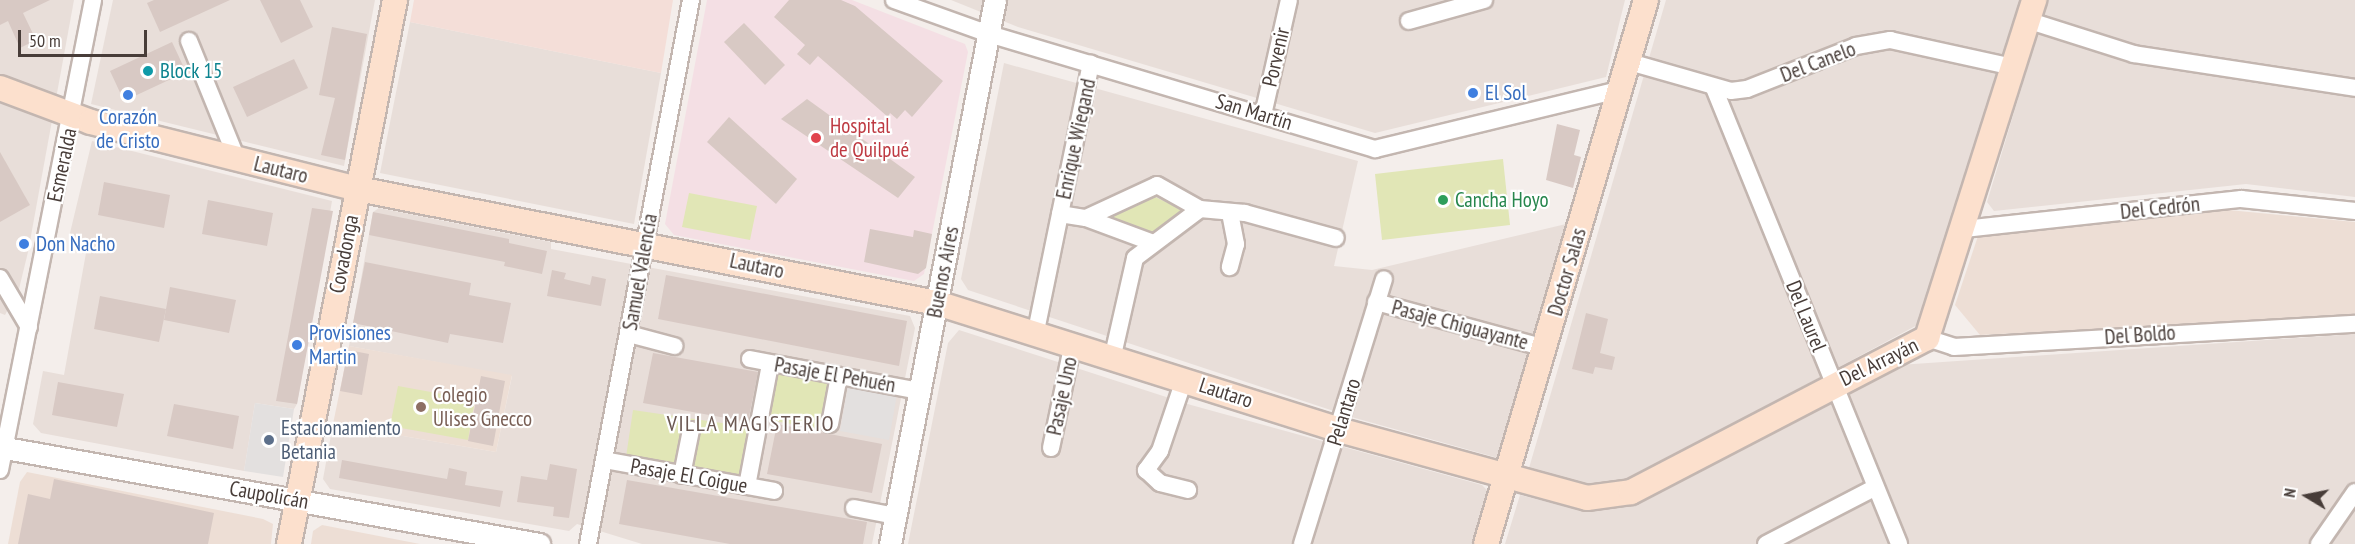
<!DOCTYPE html>
<meta charset="utf-8">
<style>
body{margin:0}
#map{position:relative;width:2355px;height:544px;overflow:hidden;background:#f4eeeb;font-family:"PT Sans Narrow",sans-serif}
div>[style]{position:absolute}
[style*='--x']{left:calc(var(--x)*1px);top:calc(var(--y)*1px);width:calc(var(--w)*1px);rotate:calc(var(--a)*1deg)}
.residential>*{inset:0;background:#e8ded9}
.commercial>*{inset:0;background:#f4ded8}
.education>*{inset:0;background:#edded5}
.medical>*{inset:0;background:#f4dfe4}
.green>*{inset:0;background:#e1e6b6}
.parking>*{inset:0;background:#e3e0df}
.building>*{inset:0;background:#d8c9c4}
.roads{filter:drop-shadow(2px 0 #c3b6b0) drop-shadow(-2px 0 #c3b6b0) drop-shadow(0 2px #c3b6b0) drop-shadow(0 -2px #c3b6b0)}
.minor>*{height:16px;margin:-8px;padding:0 8px;transform-origin:8px;border-radius:8px;background:#fff}
.tertiary>*{height:21px;margin:-10.5px;padding:0 10.5px;transform-origin:10.5px;border-radius:10.5px;background:#fff}
.secondary>*{height:24px;margin:-12px;padding:0 12px;transform-origin:12px;border-radius:12px;background:#fce0cd}
.dots>*{width:16px;height:16px;translate:-50% -50%;box-sizing:border-box;border:3px solid #fff;border-radius:50%}
span{translate:-50% -50%;white-space:nowrap;text-align:center;line-height:1.15;-webkit-text-stroke:4.5px #fff;paint-order:stroke}
.street-label{font-size:21px;color:#483d39}
.culture-label{font-size:21px;color:#0d838f}
.left{translate:0 -50%;text-align:left}
.shop-label{font-size:21px;color:#366cbe}
.health-label{font-size:21px;color:#be3a42}
.leisure-label{font-size:21px;color:#27864d}
.education-label{font-size:21px;color:#785e54}
.service-label{font-size:21px;color:#4e5e75}
.neighbourhood-label{font-size:22px;color:#6a5751;letter-spacing:1.5px}
.north{position:absolute;left:2277px;top:466px;width:60px;height:60px;-webkit-text-stroke:4px #fff;paint-order:stroke;rotate:280deg;font-size:16px;font-weight:700;line-height:24px;text-align:center;color:#483d39}
.north::after{content:'';display:block;margin:auto;width:21px;height:27px;background:#483d39;clip-path:polygon(50% 0,100% 100%,50% 72%,0 100%)}
.scale{position:absolute;left:18px;top:30px;width:129px;height:27px;box-sizing:border-box;border:3px solid #483d39;border-top:0;padding-left:8px;font-size:18px;line-height:21px;white-space:nowrap;color:#483d39;-webkit-text-stroke:4px #fff;paint-order:stroke}
</style>
<div id="map">
<div class="residential">
<div style="clip-path:polygon(0 0,74px 0,28px 252px,19px 289px,5px 315px,0 313px)"></div>
<div style="clip-path:polygon(113px 0,375px 0,344px 166px,91px 104px)"></div>
<div style="clip-path:polygon(951px 0,1625px 0,1606px 77px,1375px 133px,1018px 27px)"></div>
<div style="clip-path:polygon(1666px 0,2022px 0,1921px 323px,1630px 479px,1592px 488px,1529px 468px)"></div>
<div style="clip-path:polygon(2048px 0,2355px 0,2355px 197px,2246px 184px,1994px 211px,1987px 202px)"></div>
<div style="clip-path:polygon(410px 22px,661px 73px,634px 224px,380px 173px)"></div>
<div style="clip-path:polygon(1004px 63px,1358px 161px,1334px 266px,1372px 270px,1566px 224px,1498px 458px,1355px 418px,968px 290px,961px 279px)"></div>
<div style="clip-path:polygon(92px 141px,332px 201px,297px 404px,294px 409px,255px 403px,244px 471px,41px 433px,33px 424px,43px 371px,64px 375px,86px 253px,70px 233px)"></div>
<div style="clip-path:polygon(379px 208px,551px 242px,551px 249px,910px 316px,915px 328px,872px 544px,642px 544px,577px 524px,569px 531px,330px 489px,323px 479px,333px 424px,496px 452px,512px 376px,349px 346px,373px 212px)"></div>
<div style="clip-path:polygon(959px 330px,1191px 405px,1482px 485px,1489px 492px,1473px 544px,908px 544px,948px 343px)"></div>
<div style="clip-path:polygon(2355px 334px,2355px 544px,1505px 544px,1520px 495px,1587px 512px,1640px 501px,1899px 365px)"></div>
</div>
<div class="commercial">
<div style="clip-path:polygon(414px 0,673px 0,661px 73px,410px 22px)"></div>
</div>
<div class="education">
<div style="clip-path:polygon(2218px 209px,2355px 222px,2355px 316px,1980px 335px,1955px 305px,1978px 236px)"></div>
<div style="clip-path:polygon(349px 346px,512px 375px,496px 452px,333px 424px)"></div>
<div style="clip-path:polygon(27px 472px,263px 519px,273px 524px,271px 544px,8px 544px,20px 482px)"></div>
<div style="clip-path:polygon(322px 525px,420px 544px,311px 544px,313px 531px)"></div>
</div>
<div class="medical">
<div style="clip-path:polygon(707px 0,852px 0,965px 44px,968px 52px,924px 274px,914px 281px,674px 235px,665px 224px)"></div>
</div>
<div class="green">
<div style="clip-path:polygon(1503px 159px,1510px 225px,1382px 240px,1375px 174px)"></div>
<div style="clip-path:polygon(689px 193px,757px 206px,750px 240px,682px 227px)"></div>
<div style="clip-path:polygon(1155px 197px,1183px 210px,1152px 233px,1106px 217px)"></div>
<div style="clip-path:polygon(778px 371px,833px 381px,825px 430px,769px 420px)"></div>
<div style="clip-path:polygon(398px 386px,475px 400px,468px 440px,390px 426px)"></div>
<div style="clip-path:polygon(633px 410px,749px 427px,740px 478px,626px 457px)"></div>
</div>
<div class="parking">
<div style="clip-path:polygon(848px 386px,897px 394px,889px 440px,840px 431px)"></div>
<div style="clip-path:polygon(255px 403px,294px 409px,283px 477px,244px 471px)"></div>
</div>
<div class="building">
<div style="clip-path:polygon(0 0,50px 0,23px 13px,36px 40px,20px 48px,8px 21px,0 25px)"></div>
<div style="clip-path:polygon(154px 0,230px 0,160px 32px,147px 3px)"></div>
<div style="clip-path:polygon(260px 0,300px 0,313px 27px,281px 43px)"></div>
<div style="clip-path:polygon(789px 0,841px 0,855px 6px,943px 81px,912px 117px,905px 110px,897px 119px,890px 113px,888px 117px,818px 56px,810px 65px,797px 54px,805px 45px,774px 17px)"></div>
<div style="clip-path:polygon(744px 23px,785px 65px,765px 85px,724px 42px)"></div>
<div style="clip-path:polygon(332px 27px,367px 34px,345px 160px,321px 155px,335px 98px,319px 95px)"></div>
<div style="clip-path:polygon(172px 42px,186px 72px,124px 101px,110px 71px)"></div>
<div style="clip-path:polygon(294px 59px,308px 88px,247px 117px,233px 87px)"></div>
<div style="clip-path:polygon(807px 99px,915px 177px,898px 198px,781px 119px)"></div>
<div style="clip-path:polygon(729px 117px,797px 179px,776px 204px,707px 142px)"></div>
<div style="clip-path:polygon(1557px 124px,1580px 130px,1574px 155px,1581px 157px,1573px 188px,1546px 180px)"></div>
<div style="clip-path:polygon(0 152px,30px 205px,0 222px)"></div>
<div style="clip-path:polygon(104px 182px,170px 195px,164px 228px,98px 215px)"></div>
<div style="clip-path:polygon(208px 200px,273px 213px,267px 246px,202px 234px)"></div>
<div style="clip-path:polygon(312px 208px,333px 211px,297px 404px,276px 401px)"></div>
<div style="clip-path:polygon(373px 212px,509px 239px,509px 243px,547px 251px,542px 274px,504px 266px,505px 262px,369px 235px)"></div>
<div style="clip-path:polygon(870px 229px,913px 237px,914px 230px,932px 234px,926px 268px,918px 274px,864px 262px)"></div>
<div style="clip-path:polygon(365px 262px,471px 283px,469px 295px,511px 303px,503px 343px,450px 334px,448px 343px,353px 323px)"></div>
<div style="clip-path:polygon(552px 270px,566px 273px,564px 279px,590px 285px,592px 276px,606px 279px,601px 306px,547px 296px)"></div>
<div style="clip-path:polygon(666px 275px,907px 321px,899px 366px,658px 319px)"></div>
<div style="clip-path:polygon(170px 287px,236px 300px,229px 333px,164px 320px)"></div>
<div style="clip-path:polygon(100px 296px,166px 309px,159px 342px,94px 329px)"></div>
<div style="clip-path:polygon(1586px 313px,1608px 319px,1600px 353px,1615px 357px,1612px 370px,1595px 367px,1593px 374px,1572px 369px)"></div>
<div style="clip-path:polygon(348px 350px,369px 354px,362px 395px,340px 391px)"></div>
<div style="clip-path:polygon(653px 353px,758px 372px,748px 422px,643px 403px)"></div>
<div style="clip-path:polygon(481px 376px,505px 381px,493px 446px,468px 441px)"></div>
<div style="clip-path:polygon(58px 382px,124px 394px,117px 427px,52px 415px)"></div>
<div style="clip-path:polygon(174px 404px,239px 416px,233px 449px,167px 436px)"></div>
<div style="clip-path:polygon(777px 424px,882px 444px,872px 493px,767px 474px)"></div>
<div style="clip-path:polygon(342px 460px,447px 479px,449px 468px,467px 472px,465px 485px,503px 491px,500px 507px,339px 478px)"></div>
<div style="clip-path:polygon(550px 464px,577px 469px,569px 518px,553px 516px,554px 507px,517px 502px,521px 476px,547px 480px)"></div>
<div style="clip-path:polygon(54px 479px,214px 513px,208px 544px,18px 544px,28px 494px,50px 499px)"></div>
<div style="clip-path:polygon(627px 480px,867px 522px,863px 544px,730px 544px,619px 524px)"></div>
</div>
<div class="roads">
<div class="minor">
<div style="--x:894;--y:0;--w:101;--a:19.7"></div>
<div style="--x:989;--y:34;--w:403;--a:16.6"></div>
<div style="--x:1375;--y:149;--w:251;--a:-13.6"></div>
<div style="--x:2027;--y:20;--w:112;--a:17.6"></div>
<div style="--x:2134;--y:54;--w:224;--a:8.7"></div>
<div style="--x:1409;--y:21;--w:78;--a:-15.6"></div>
<div style="--x:189;--y:41;--w:127;--a:67.9"></div>
<div style="--x:1626;--y:61;--w:109;--a:15.9"></div>
<div style="--x:1731;--y:91;--w:16;--a:-7"></div>
<div style="--x:1747;--y:89;--w:117;--a:-21.5"></div>
<div style="--x:1856;--y:46;--w:35;--a:-10"></div>
<div style="--x:1890;--y:40;--w:126;--a:12.4"></div>
<div style="--x:1714;--y:88;--w:492;--a:67.9"></div>
<div style="--x:1263;--y:115;--w:118;--a:-77.3"></div>
<div style="--x:1230;--y:213;--w:32;--a:79"></div>
<div style="--x:1236;--y:244;--w:24;--a:105"></div>
<div style="--x:1060;--y:214;--w:26;--a:9"></div>
<div style="--x:1086;--y:218;--w:78;--a:-24.9"></div>
<div style="--x:1157;--y:185;--w:49;--a:29.2"></div>
<div style="--x:1086;--y:218;--w:69;--a:20.3"></div>
<div style="--x:1964;--y:229;--w:279;--a:-6.2"></div>
<div style="--x:2241;--y:199;--w:115;--a:6"></div>
<div style="--x:0;--y:278;--w:57;--a:59.4"></div>
<div style="--x:1376;--y:302;--w:175;--a:15.2"></div>
<div style="--x:1036;--y:331;--w:273;--a:-78.4"></div>
<div style="--x:629;--y:334;--w:47;--a:14.9"></div>
<div style="--x:1927;--y:338;--w:28;--a:18"></div>
<div style="--x:1954;--y:347;--w:402;--a:-3.3"></div>
<div style="--x:1113;--y:355;--w:99;--a:-77.2"></div>
<div style="--x:1135;--y:258;--w:81;--a:-37"></div>
<div style="--x:1200;--y:209;--w:45;--a:5.1"></div>
<div style="--x:1245;--y:213;--w:94;--a:15.4"></div>
<div style="--x:750;--y:359;--w:173;--a:10.7"></div>
<div style="--x:1184;--y:380;--w:75;--a:108.7"></div>
<div style="--x:1160;--y:451;--w:24;--a:126"></div>
<div style="--x:1146;--y:470;--w:19;--a:43"></div>
<div style="--x:1160;--y:483;--w:29;--a:14"></div>
<div style="--x:830;--y:424;--w:49;--a:-79.4"></div>
<div style="--x:1051;--y:448;--w:107;--a:-78.2"></div>
<div style="--x:604;--y:460;--w:173;--a:10.3"></div>
<div style="--x:0;--y:470;--w:479;--a:-78.8"></div>
<div style="--x:682;--y:475;--w:46;--a:-78.7"></div>
<div style="--x:747;--y:486;--w:124;--a:-79.3"></div>
<div style="--x:854;--y:508;--w:43;--a:10.8"></div>
<div style="--x:588;--y:544;--w:554;--a:-79.28"></div>
<div style="--x:1302;--y:544;--w:277;--a:-72.8"></div>
<div style="--x:1766;--y:544;--w:122;--a:-27.4"></div>
<div style="--x:2319;--y:544;--w:63;--a:-55.3"></div>
</div>
<div class="tertiary">
<div style="--x:0;--y:447;--w:548;--a:10.2"></div>
<div style="--x:890;--y:544;--w:554;--a:-79.08"></div>
</div>
<div class="secondary">
<div style="--x:0;--y:88;--w:97;--a:20.5"></div>
<div style="--x:91;--y:122;--w:275;--a:14.1"></div>
<div style="--x:358;--y:189;--w:590;--a:11.14"></div>
<div style="--x:937;--y:303;--w:422;--a:17.5"></div>
<div style="--x:1339;--y:430;--w:257;--a:15.3"></div>
<div style="--x:1587;--y:498;--w:44;--a:-7.8"></div>
<div style="--x:1631;--y:492;--w:334;--a:-27.5"></div>
<div style="--x:1927;--y:338;--w:355;--a:-72.4"></div>
<div style="--x:289;--y:544;--w:554;--a:-78.97"></div>
<div style="--x:1486;--y:544;--w:567;--a:-73.61"></div>
</div>
</div>
<div class="dots">
<div style="left:148px;top:71px;background:#0f9aa8"></div>
<div style="left:1473px;top:93px;background:#3f7fe0"></div>
<div style="left:128px;top:95px;background:#3f7fe0"></div>
<div style="left:816px;top:138px;background:#e0444e"></div>
<div style="left:1443px;top:200px;background:#2e9e5b"></div>
<div style="left:24px;top:244px;background:#3f7fe0"></div>
<div style="left:297px;top:345px;background:#3f7fe0"></div>
<div style="left:421px;top:407px;background:#8d6e63"></div>
<div style="left:269px;top:440px;background:#5c6f8a"></div>
</div>
<div class="street-label">
<span style="left:1276px;top:57px;rotate:-77deg">Porvenir</span>
<span style="left:1818px;top:62px;rotate:-21deg">Del Canelo</span>
<span style="left:1254px;top:112px;rotate:17deg">San Martín</span>
<span style="left:1076px;top:139px;rotate:-78deg">Enrique Wiegand</span>
<span style="left:62px;top:165px;rotate:-78deg">Esmeralda</span>
<span style="left:281px;top:170px;rotate:14deg">Lautaro</span>
<span style="left:2160px;top:208px;rotate:-6deg">Del Cedrón</span>
<span style="left:344px;top:254px;rotate:-79deg">Covadonga</span>
<span style="left:757px;top:266px;rotate:12deg">Lautaro</span>
<span style="left:640px;top:272px;rotate:-80deg">Samuel Valencia</span>
<span style="left:943px;top:272px;rotate:-79deg">Buenos Aires</span>
<span style="left:1567px;top:272px;rotate:-74deg">Doctor Salas</span>
<span style="left:1806px;top:316px;rotate:68deg">Del Laurel</span>
<span style="left:1460px;top:325px;rotate:15deg">Pasaje Chiguayante</span>
<span style="left:2140px;top:335px;rotate:-4deg">Del Boldo</span>
<span style="left:1879px;top:362px;rotate:-26deg">Del Arrayán</span>
<span style="left:835px;top:375px;rotate:10deg">Pasaje El Pehuén</span>
<span style="left:1226px;top:393px;rotate:18deg">Lautaro</span>
<span style="left:1062px;top:396px;rotate:-78deg">Pasaje Uno</span>
<span style="left:1344px;top:412px;rotate:-73deg">Pelantaro</span>
<span style="left:689px;top:476px;rotate:10deg">Pasaje El Coigue</span>
<span style="left:269px;top:495px;rotate:10deg">Caupolicán</span>
</div>
<div class="culture-label">
<span class="left" style="left:160px;top:71px">Block 15</span>
</div>
<div class="shop-label">
<span class="left" style="left:1485px;top:93px">El Sol</span>
<span style="left:128px;top:129px">Corazón<br>de Cristo</span>
<span class="left" style="left:36px;top:244px">Don Nacho</span>
<span class="left" style="left:309px;top:345px">Provisiones<br>Martin</span>
</div>
<div class="health-label">
<span class="left" style="left:830px;top:138px">Hospital<br>de Quilpué</span>
</div>
<div class="leisure-label">
<span class="left" style="left:1455px;top:200px">Cancha Hoyo</span>
</div>
<div class="education-label">
<span class="left" style="left:433px;top:407px">Colegio<br>Ulises Gnecco</span>
</div>
<div class="service-label">
<span class="left" style="left:281px;top:440px">Estacionamiento<br>Betania</span>
</div>
<div class="neighbourhood-label">
<span style="left:751px;top:424px">VILLA MAGISTERIO</span>
</div>
<div class="north">N</div>
<div class="scale">50 m</div>
</div>
